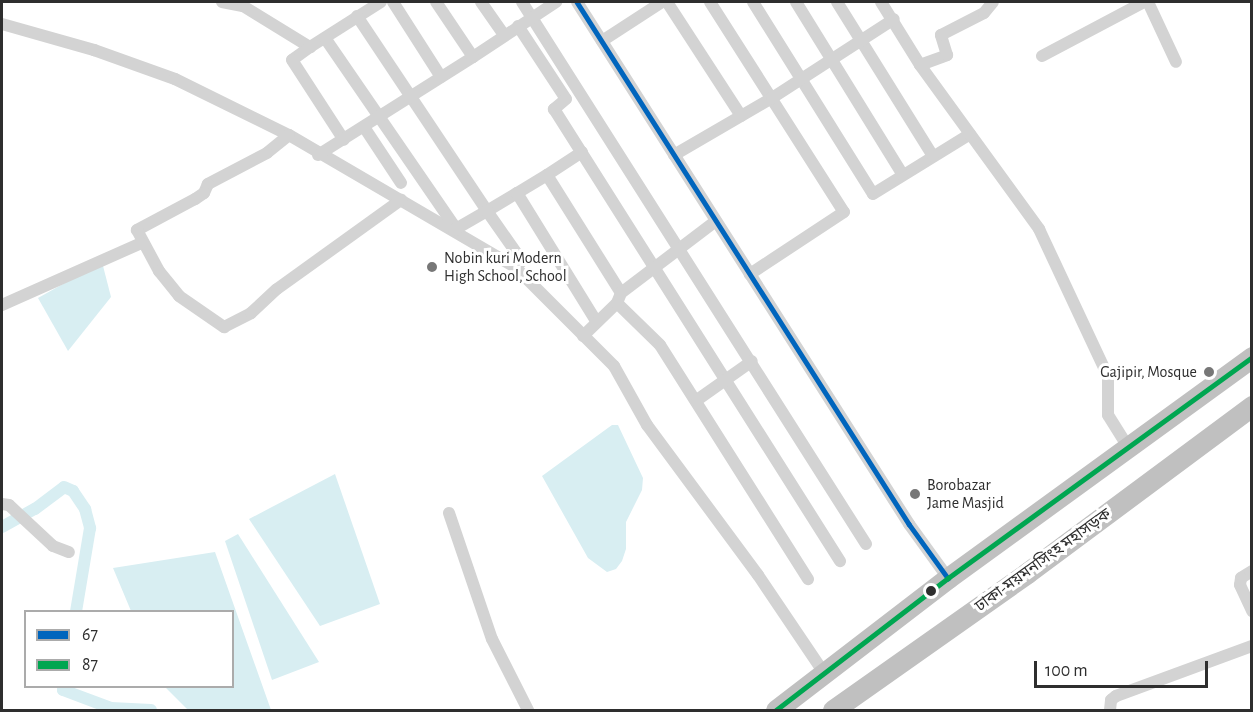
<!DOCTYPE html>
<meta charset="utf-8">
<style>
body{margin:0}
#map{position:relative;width:1253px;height:712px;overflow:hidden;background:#fff;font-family:"Alegreya Sans","Noto Sans Bengali",sans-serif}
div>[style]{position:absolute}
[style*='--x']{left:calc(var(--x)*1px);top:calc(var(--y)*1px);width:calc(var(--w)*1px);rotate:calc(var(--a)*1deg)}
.water>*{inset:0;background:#d8eef2}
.canal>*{height:12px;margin:-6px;padding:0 6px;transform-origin:6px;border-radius:6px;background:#d8eef2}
.street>*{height:12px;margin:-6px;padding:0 6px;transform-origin:6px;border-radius:6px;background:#d3d3d3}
.highway>*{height:21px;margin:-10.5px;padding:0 10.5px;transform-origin:10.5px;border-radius:10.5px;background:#c0c0c0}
.bus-1>*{height:4.5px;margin:-2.25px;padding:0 2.25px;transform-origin:2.25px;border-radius:2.25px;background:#0065bd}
.bus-2>*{height:4.5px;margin:-2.25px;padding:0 2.25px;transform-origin:2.25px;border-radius:2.25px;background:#00a651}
.dots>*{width:16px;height:16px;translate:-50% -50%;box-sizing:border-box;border:3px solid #fff;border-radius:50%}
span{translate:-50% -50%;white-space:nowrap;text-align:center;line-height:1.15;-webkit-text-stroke:6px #fff;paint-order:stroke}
.poi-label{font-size:16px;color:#2e2e2e}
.left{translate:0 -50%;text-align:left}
.right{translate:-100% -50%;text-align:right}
.street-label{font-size:16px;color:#2e2e2e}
.frame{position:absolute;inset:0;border:3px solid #2e2e2e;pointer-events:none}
.legend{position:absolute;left:24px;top:610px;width:210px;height:78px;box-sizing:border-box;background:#fff;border:2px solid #ababab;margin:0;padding:8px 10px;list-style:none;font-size:18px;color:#2e2e2e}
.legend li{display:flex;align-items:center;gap:12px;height:30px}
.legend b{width:30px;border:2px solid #ababab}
.scale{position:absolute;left:1034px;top:661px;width:174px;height:27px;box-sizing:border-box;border:3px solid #2e2e2e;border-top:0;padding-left:8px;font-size:18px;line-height:21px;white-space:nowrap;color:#2e2e2e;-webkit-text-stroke:4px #fff;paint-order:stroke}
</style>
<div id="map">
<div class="water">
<div style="clip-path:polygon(102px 262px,111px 297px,68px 351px,38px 298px)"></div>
<div style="clip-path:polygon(612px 425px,618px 425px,643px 478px,642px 490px,626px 522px,626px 549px,622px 561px,616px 569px,607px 572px,588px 558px,542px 476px)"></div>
<div style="clip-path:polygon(335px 474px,380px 604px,320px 626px,249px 519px)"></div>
<div style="clip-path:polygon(238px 534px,319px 662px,272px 680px,225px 541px)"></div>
<div style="clip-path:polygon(215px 552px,271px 710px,188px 710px,165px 687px,232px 686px,232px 612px,131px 611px,113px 568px)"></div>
</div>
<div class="canal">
<div style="--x:2;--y:527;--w:38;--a:-29"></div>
<div style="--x:35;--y:509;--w:36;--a:-37"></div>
<div style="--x:64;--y:487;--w:10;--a:24"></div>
<div style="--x:73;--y:491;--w:22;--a:56"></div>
<div style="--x:85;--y:509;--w:20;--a:75"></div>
<div style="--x:90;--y:528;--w:85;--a:99.5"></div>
<div style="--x:64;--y:686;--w:4;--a:104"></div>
<div style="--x:63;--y:690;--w:51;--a:20.6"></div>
<div style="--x:111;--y:708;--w:40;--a:2.9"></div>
</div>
<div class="street">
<div style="--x:222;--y:2;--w:21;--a:11"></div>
<div style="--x:243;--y:6;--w:79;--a:31.5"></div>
<div style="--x:310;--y:47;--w:84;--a:-32.4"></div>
<div style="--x:393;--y:2;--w:89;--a:57.4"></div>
<div style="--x:481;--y:2;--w:40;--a:55.1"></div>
<div style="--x:522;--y:2;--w:642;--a:57.6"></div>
<div style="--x:577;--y:2;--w:619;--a:57.54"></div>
<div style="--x:909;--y:524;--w:67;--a:54.2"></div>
<div style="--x:667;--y:2;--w:136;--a:57"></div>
<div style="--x:710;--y:2;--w:249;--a:57.5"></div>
<div style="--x:844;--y:212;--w:113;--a:146.6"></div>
<div style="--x:753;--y:2;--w:226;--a:58"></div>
<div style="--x:873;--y:194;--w:114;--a:-31.7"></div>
<div style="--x:796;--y:2;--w:203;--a:58.3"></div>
<div style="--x:837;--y:2;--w:181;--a:58.1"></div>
<div style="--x:881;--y:2;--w:74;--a:58.2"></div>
<div style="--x:920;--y:65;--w:203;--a:54"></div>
<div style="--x:1039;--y:229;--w:162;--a:64.9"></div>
<div style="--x:1108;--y:376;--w:39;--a:90"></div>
<div style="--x:1108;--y:415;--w:36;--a:58"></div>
<div style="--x:1148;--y:2;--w:66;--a:65"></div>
<div style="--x:357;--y:16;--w:234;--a:56.3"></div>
<div style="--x:487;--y:211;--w:35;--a:-31"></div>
<div style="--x:2;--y:24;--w:96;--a:15.8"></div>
<div style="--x:94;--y:50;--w:86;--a:19.7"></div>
<div style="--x:175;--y:79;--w:127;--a:26.2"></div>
<div style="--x:289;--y:135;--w:262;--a:30.3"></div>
<div style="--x:515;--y:267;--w:140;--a:45"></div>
<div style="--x:614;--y:366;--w:68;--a:60.8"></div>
<div style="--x:647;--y:425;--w:187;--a:53.5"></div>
<div style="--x:758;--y:575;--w:118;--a:56"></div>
<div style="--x:518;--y:26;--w:87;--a:56.7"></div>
<div style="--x:566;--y:99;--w:16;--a:140"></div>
<div style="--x:554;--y:109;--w:535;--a:57.68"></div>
<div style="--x:325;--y:38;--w:233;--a:55.5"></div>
<div style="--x:602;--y:41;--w:72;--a:-33"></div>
<div style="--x:310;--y:47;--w:22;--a:144"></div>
<div style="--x:292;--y:60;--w:95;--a:57"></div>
<div style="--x:1042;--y:56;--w:115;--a:-27.9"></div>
<div style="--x:473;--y:57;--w:100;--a:-33.5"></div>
<div style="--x:920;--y:65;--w:29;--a:-20"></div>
<div style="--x:947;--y:55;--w:21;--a:-107"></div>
<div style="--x:941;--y:35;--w:48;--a:-27.1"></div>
<div style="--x:984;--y:13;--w:14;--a:-51"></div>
<div style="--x:364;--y:127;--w:67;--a:56.5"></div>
<div style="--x:289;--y:135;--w:28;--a:141"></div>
<div style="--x:267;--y:153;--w:67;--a:152.3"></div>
<div style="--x:208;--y:184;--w:10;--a:114"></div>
<div style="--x:204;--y:193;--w:11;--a:146"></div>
<div style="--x:195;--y:199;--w:66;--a:151.9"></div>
<div style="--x:137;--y:230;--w:47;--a:61.8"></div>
<div style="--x:159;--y:271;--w:32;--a:51"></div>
<div style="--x:179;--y:296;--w:55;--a:34.6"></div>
<div style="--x:224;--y:327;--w:30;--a:-27"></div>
<div style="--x:251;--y:313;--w:35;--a:-43"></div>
<div style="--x:277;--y:289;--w:153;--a:-35.7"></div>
<div style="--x:582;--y:152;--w:42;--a:146.7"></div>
<div style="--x:547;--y:175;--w:139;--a:57.9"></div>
<div style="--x:318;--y:155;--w:183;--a:-32.3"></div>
<div style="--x:473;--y:57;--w:66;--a:-123.9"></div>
<div style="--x:674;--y:155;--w:113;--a:-30.2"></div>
<div style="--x:772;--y:98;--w:145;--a:-32.9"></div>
<div style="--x:547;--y:175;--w:35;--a:149"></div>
<div style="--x:517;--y:193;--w:150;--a:58.3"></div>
<div style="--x:454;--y:230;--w:38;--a:-30"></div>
<div style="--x:487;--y:211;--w:61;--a:55"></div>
<div style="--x:522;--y:261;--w:9;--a:139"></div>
<div style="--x:617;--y:303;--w:60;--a:44.3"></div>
<div style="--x:660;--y:345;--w:277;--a:57.7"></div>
<div style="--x:2;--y:305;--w:152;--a:-24"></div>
<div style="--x:583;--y:336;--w:47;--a:-44.1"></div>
<div style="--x:617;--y:303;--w:11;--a:-68"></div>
<div style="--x:621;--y:293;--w:119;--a:-37.2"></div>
<div style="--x:697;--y:400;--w:67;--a:-35.3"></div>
<div style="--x:2;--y:504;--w:7;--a:8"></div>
<div style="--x:9;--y:505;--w:60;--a:43"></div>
<div style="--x:53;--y:546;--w:17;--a:21"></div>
<div style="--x:449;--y:513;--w:133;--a:71.2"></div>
<div style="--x:492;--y:639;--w:80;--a:63.1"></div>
<div style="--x:1252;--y:571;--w:13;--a:148"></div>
<div style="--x:1241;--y:578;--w:7;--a:98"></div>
<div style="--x:1240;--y:585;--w:29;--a:65"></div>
<div style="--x:1110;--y:710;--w:10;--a:-84"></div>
<div style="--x:1111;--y:700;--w:6;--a:-39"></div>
<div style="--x:1116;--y:696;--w:145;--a:-20.2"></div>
</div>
<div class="highway">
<div style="--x:776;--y:710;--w:217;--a:-37.5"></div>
<div style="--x:948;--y:578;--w:376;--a:-36"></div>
<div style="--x:833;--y:710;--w:237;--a:-35.2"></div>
<div style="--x:1027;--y:573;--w:280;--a:-36.6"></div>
</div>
<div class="bus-1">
<div style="--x:577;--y:2;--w:619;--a:57.54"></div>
<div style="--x:909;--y:524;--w:67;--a:54.2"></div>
</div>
<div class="bus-2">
<div style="--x:776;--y:710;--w:217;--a:-37.5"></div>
<div style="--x:948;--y:578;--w:376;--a:-36"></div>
</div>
<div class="dots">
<div style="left:432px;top:267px;background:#777"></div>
<div style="left:1209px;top:372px;background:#777"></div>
<div style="left:915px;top:494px;background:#777"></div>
<div style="left:931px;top:591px;background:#2e2e2e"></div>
</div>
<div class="poi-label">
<span class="left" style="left:444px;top:267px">Nobin kuri Modern<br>High School, School</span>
<span class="right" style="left:1197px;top:372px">Gajipir, Mosque</span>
<span class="left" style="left:927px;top:494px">Borobazar<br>Jame Masjid</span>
</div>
<div class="street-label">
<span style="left:1043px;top:560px;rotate:-36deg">ঢাকা-ময়মনসিংহ মহাসড়ক</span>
</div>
<div class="frame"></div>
<ul class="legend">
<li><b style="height:8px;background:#0065bd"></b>67</li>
<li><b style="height:8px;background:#00a651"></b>87</li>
</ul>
<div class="scale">100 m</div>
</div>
